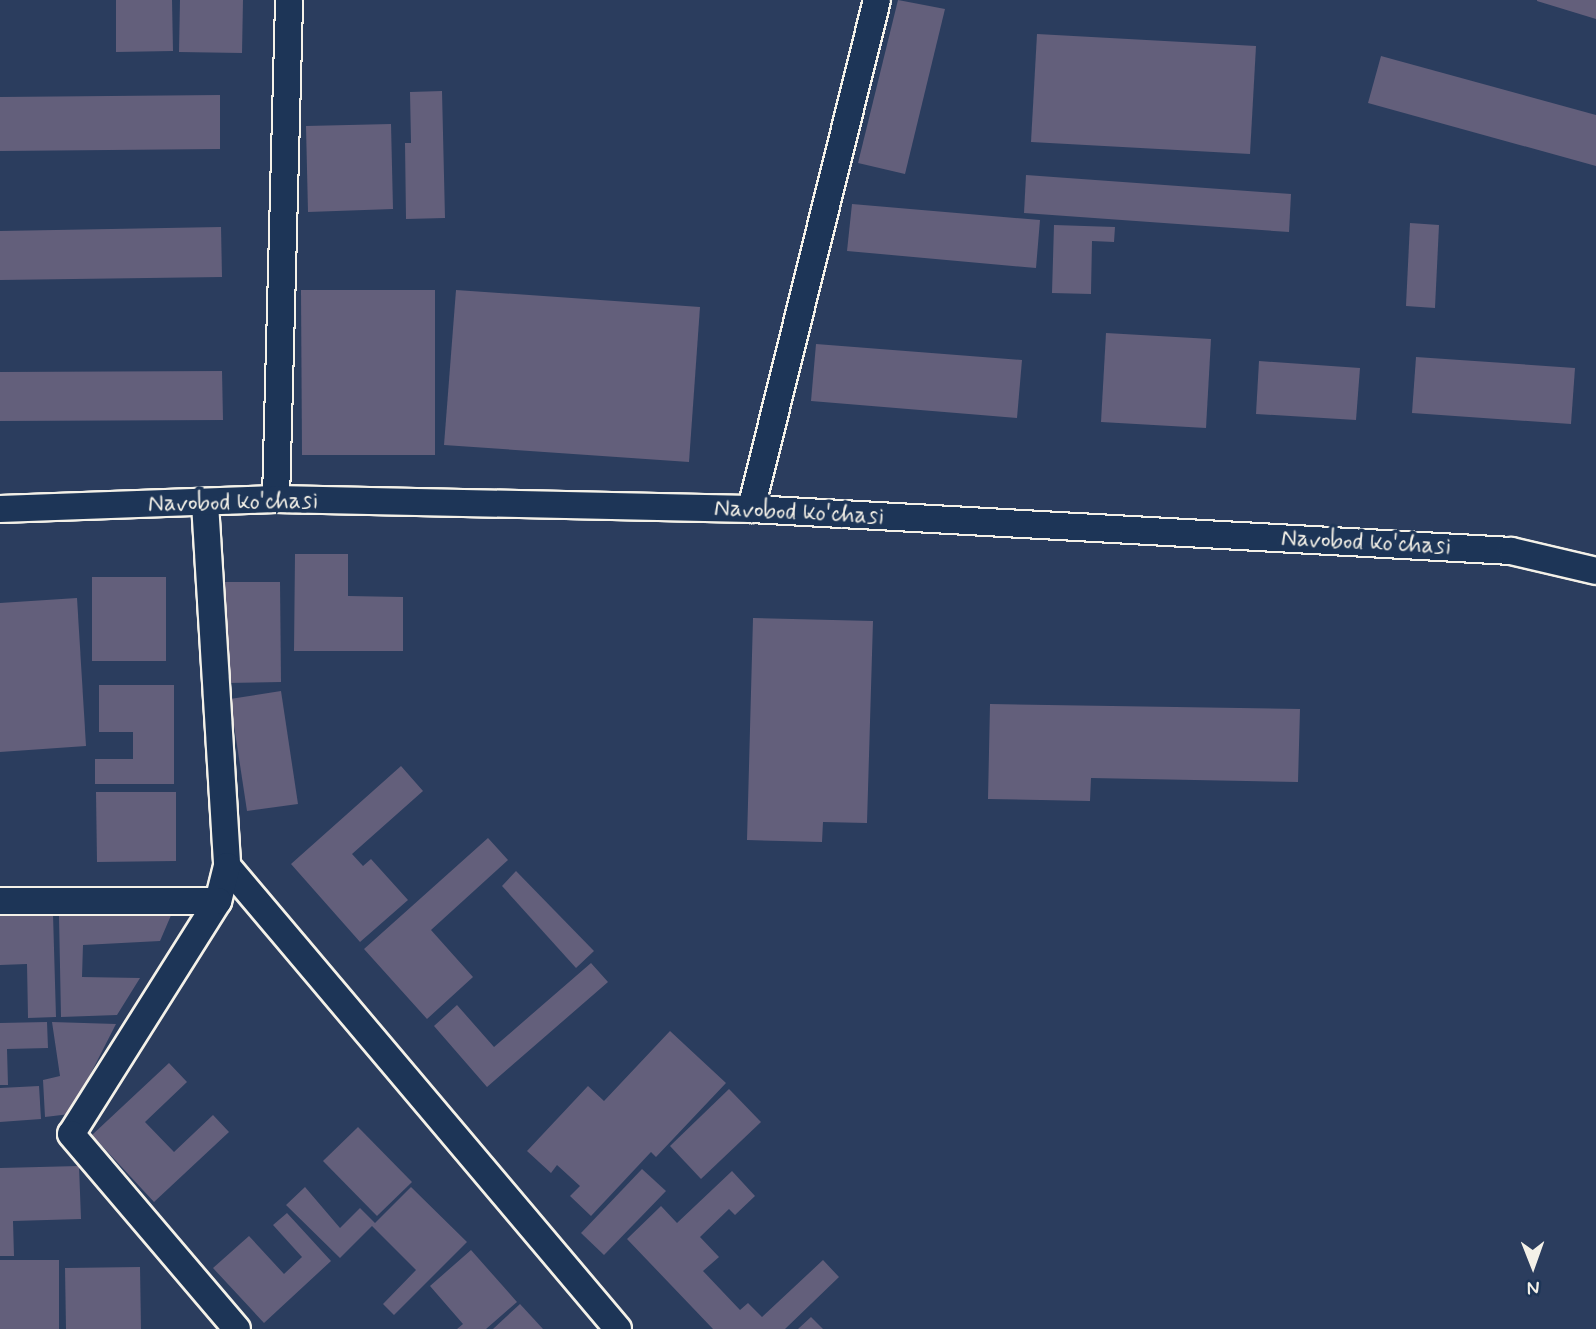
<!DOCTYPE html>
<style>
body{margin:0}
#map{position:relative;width:1596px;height:1329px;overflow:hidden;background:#2b3d5e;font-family:Mynerve,sans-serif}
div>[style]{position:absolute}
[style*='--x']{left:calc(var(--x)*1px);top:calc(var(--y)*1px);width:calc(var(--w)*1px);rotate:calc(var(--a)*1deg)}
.building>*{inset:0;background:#635f7b}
.roads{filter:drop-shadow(2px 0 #f4f1e8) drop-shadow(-2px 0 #f4f1e8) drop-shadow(0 2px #f4f1e8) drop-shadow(0 -2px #f4f1e8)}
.minor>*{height:26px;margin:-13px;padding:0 13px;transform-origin:13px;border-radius:13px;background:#1d3557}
span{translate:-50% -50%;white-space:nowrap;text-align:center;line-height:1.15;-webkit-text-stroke:7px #1d3557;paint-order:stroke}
.street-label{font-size:24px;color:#f4f1e8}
.north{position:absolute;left:1498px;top:1231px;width:70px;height:70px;-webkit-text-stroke:5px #1d3557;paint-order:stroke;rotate:179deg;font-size:19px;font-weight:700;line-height:28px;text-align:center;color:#f4f1e8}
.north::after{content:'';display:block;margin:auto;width:24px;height:32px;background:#f4f1e8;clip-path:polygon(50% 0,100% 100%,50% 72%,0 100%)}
</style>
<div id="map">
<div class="building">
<div style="clip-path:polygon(116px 0,172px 0,173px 51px,116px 52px)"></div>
<div style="clip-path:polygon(180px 0,243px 0,242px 53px,179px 52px)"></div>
<div style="clip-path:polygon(898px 0,945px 9px,905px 174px,858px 163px)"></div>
<div style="clip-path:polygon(1537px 0,1596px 0,1596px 19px,1537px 1px)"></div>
<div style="clip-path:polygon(1037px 34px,1256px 46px,1250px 154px,1031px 142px)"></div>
<div style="clip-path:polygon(1381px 56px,1596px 115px,1596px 166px,1368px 103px)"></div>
<div style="clip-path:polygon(442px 91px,445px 218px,406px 219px,405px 143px,411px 143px,410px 92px)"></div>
<div style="clip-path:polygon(220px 95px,220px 149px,0 151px,0 97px)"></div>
<div style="clip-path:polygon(391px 124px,393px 209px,308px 212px,306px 126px)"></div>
<div style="clip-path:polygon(1026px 175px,1291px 194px,1289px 232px,1024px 213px)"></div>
<div style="clip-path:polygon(852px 204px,1040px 220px,1036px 268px,847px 251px)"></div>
<div style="clip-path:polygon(1410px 223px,1439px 225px,1435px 308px,1406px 306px)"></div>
<div style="clip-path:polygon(1054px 225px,1115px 227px,1114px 242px,1092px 241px,1091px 294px,1052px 293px)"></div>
<div style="clip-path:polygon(221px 227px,222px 277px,0 280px,0 231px)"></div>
<div style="clip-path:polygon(301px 290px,435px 290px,435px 455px,302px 455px)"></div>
<div style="clip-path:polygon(456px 290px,700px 307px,689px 462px,444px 445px)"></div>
<div style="clip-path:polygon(1106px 333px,1211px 339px,1206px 428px,1101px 422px)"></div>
<div style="clip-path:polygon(816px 344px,1022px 360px,1017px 418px,811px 401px)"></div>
<div style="clip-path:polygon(1416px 357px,1575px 368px,1571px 424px,1412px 413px)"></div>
<div style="clip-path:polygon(1259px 361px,1360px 368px,1356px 420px,1256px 414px)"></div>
<div style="clip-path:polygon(222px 371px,223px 420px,0 421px,0 372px)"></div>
<div style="clip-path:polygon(295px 554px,348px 554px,348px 596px,403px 597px,403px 651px,294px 651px)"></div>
<div style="clip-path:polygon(92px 577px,166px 577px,166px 661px,92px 661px)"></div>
<div style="clip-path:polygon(224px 582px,280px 582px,281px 682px,225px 683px)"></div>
<div style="clip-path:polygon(77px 598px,86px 746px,0 752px,0 603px)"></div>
<div style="clip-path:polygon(753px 618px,873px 621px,867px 823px,823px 822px,822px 842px,747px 840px)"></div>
<div style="clip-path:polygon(99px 685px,174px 685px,174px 784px,95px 784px,95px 759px,133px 759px,133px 732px,99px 732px)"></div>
<div style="clip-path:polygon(281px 691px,298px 804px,247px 811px,230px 699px)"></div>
<div style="clip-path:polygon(990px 704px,1300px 709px,1298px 782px,1091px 778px,1090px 801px,988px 799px)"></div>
<div style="clip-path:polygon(401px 766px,423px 791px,352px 854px,363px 866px,371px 859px,408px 900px,360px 942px,291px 864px)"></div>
<div style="clip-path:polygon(96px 792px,176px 792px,176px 861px,97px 862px)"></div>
<div style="clip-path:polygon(488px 838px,508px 860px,431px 930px,473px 977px,427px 1019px,364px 949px)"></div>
<div style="clip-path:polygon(516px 871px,594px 951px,576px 968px,502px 886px)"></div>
<div style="clip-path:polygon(172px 913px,160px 941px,83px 945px,82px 977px,140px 978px,117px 1015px,61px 1017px,59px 916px)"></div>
<div style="clip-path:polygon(53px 914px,56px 1017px,28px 1018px,27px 964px,0 965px,0 915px)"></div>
<div style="clip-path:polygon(591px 963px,608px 982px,487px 1087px,434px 1026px,457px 1005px,494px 1047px)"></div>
<div style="clip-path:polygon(47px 1022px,48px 1048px,7px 1049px,8px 1085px,0 1085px,0 1023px)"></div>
<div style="clip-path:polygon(52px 1022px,116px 1024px,70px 1114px,45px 1117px,43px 1080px,60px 1076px)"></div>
<div style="clip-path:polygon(670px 1031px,726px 1083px,656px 1157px,651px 1152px,591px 1216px,570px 1196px,580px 1186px,557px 1165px,551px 1173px,527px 1151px,588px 1086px,604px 1101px)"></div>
<div style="clip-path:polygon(169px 1063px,187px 1082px,145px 1122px,174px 1152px,213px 1115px,229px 1132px,154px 1202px,92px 1135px)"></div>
<div style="clip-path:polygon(39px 1086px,41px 1119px,0 1122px,0 1088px)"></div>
<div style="clip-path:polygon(729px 1089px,761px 1122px,701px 1179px,670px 1146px)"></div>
<div style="clip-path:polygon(358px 1127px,412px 1182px,377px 1216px,323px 1161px)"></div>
<div style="clip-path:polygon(79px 1166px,81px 1219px,13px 1221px,14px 1256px,0 1256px,0 1168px)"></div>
<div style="clip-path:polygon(642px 1169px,666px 1191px,604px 1255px,581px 1233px)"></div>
<div style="clip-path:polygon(732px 1171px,755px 1196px,735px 1215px,729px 1209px,700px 1237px,719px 1257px,703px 1271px,740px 1310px,748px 1303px,762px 1317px,823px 1260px,839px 1277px,785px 1329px,713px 1329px,627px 1239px,661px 1206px,677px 1223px)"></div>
<div style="clip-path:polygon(305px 1187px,340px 1228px,360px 1208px,375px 1223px,411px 1187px,467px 1242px,394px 1315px,383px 1304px,416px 1270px,372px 1226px,340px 1258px,286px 1205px)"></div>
<div style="clip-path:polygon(287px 1213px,331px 1261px,264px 1323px,213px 1268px,249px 1236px,284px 1274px,302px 1257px,273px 1225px)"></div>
<div style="clip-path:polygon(471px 1250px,517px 1302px,486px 1329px,457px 1329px,463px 1324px,430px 1286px)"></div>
<div style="clip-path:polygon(0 1260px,59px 1260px,59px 1329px,0 1329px)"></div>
<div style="clip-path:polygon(140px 1267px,141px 1329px,66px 1329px,65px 1268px)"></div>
<div style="clip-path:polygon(520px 1304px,543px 1329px,493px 1329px)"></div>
<div style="clip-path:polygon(811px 1317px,823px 1329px,798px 1329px)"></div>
</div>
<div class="roads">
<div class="minor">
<div style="--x:276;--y:499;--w:499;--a:-88.5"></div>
<div style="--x:205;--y:503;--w:364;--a:86.5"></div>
<div style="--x:227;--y:866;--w:606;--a:49.82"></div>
<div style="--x:0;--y:509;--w:276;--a:-2.1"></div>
<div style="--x:276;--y:499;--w:475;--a:1.2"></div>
<div style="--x:751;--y:509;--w:761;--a:3.16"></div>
<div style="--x:1511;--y:551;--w:87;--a:13.2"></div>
<div style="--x:751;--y:509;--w:524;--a:-76.1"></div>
<div style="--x:227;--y:866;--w:36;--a:104"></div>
<div style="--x:218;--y:901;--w:275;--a:122.2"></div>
<div style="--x:71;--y:1134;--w:256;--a:49.6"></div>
<div style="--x:0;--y:901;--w:218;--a:0"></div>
</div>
</div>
<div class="street-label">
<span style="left:233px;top:503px;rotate:-1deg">Navobod ko'chasi</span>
<span style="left:799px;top:513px;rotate:3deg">Navobod ko'chasi</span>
<span style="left:1366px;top:543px;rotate:3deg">Navobod ko'chasi</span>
</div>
<div class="north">N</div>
</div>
